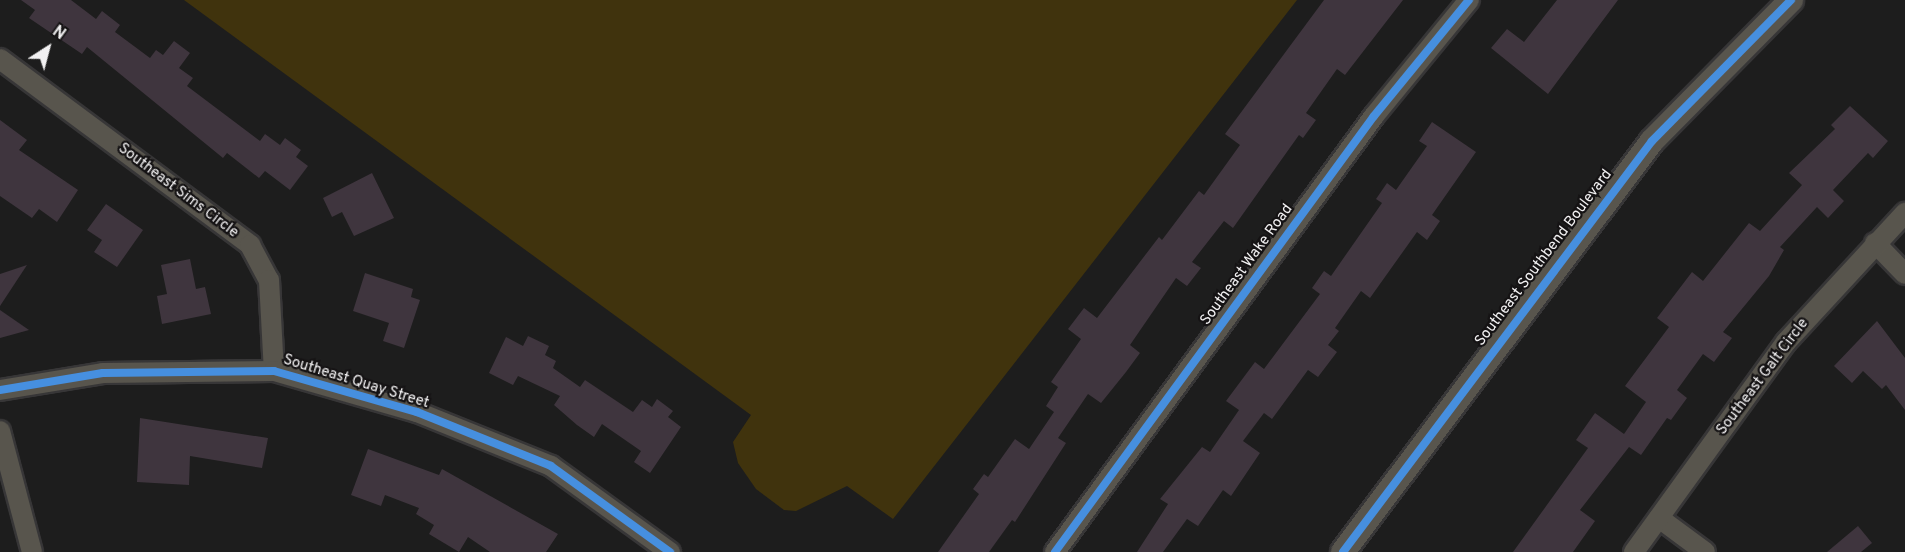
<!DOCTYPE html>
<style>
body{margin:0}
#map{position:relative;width:1905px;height:552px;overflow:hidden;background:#1d1d1d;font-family:Overpass,sans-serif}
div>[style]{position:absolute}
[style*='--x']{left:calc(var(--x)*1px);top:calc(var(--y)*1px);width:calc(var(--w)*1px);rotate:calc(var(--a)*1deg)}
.green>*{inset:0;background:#40330d}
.building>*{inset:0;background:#3f353e}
.roads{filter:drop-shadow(2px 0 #373637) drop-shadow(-2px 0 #373637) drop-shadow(0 2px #373637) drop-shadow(0 -2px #373637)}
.minor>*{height:20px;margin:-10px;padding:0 10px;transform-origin:10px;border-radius:10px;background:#58554d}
.tertiary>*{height:24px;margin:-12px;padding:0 12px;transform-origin:12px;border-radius:12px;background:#58554d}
.cycleway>*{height:8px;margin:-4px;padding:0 4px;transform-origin:4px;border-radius:4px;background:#468fdf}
span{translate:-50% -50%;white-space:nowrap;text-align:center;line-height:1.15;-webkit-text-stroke:4.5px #151314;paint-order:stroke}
.street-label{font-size:15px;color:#f2f1f2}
.north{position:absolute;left:18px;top:18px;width:60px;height:60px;-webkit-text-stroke:4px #151314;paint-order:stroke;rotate:36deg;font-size:16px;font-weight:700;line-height:24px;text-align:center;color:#f2f1f2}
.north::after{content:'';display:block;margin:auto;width:21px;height:27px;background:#f2f1f2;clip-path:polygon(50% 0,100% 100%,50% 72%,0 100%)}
</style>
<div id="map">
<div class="green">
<div style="clip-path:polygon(184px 0,1297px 0,893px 519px,847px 486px,796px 511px,784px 510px,756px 489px,738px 463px,733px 442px,751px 415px)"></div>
</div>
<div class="building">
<div style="clip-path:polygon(21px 0,71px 0,96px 19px,102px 11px,120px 25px,115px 32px,150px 58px,156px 50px,163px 55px,174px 41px,190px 53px,179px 68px,193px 78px,187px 86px,260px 141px,265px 134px,280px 145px,285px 138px,301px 150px,296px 157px,308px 166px,290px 190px,265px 171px,259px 178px,227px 153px,223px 158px,87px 47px,82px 54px,29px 18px,35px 10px)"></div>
<div style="clip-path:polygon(1324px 0,1403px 0,1345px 75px,1337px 69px,1306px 113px,1316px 120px,1303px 138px,1299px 135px,1233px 228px,1224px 221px,1192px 262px,1201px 268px,1187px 286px,1176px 278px,1130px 345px,1140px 353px,1126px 372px,1101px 403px,1088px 394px,1058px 438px,1066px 443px,1015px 522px,1012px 520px,989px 552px,938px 552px,979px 494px,973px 489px,984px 474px,988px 477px,1015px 439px,1029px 449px,1054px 412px,1046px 406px,1058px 387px,1051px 382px,1081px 339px,1068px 329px,1084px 308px,1097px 318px,1159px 237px,1162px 240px,1199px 191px,1204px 195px,1240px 145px,1225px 134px)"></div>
<div style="clip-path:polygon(1557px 0,1618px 0,1548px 94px,1491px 48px,1507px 29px,1524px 42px)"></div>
<div style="clip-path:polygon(1850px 106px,1888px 141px,1873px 158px,1868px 153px,1833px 190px,1844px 201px,1828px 218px,1817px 207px,1780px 247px,1784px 250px,1769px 276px,1723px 332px,1732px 338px,1714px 362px,1703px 354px,1677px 390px,1687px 398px,1671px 420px,1667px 418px,1641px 455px,1629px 447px,1580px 510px,1595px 521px,1573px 552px,1513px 552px,1588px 448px,1576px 440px,1595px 413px,1624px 434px,1646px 402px,1625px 386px,1669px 327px,1657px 318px,1692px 272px,1703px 281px,1749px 223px,1760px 231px,1802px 185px,1789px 173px,1835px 129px,1831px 125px)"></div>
<div style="clip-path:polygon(0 120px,27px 140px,19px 150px,78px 190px,57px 222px,39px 209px,32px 218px,0 196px)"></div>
<div style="clip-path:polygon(1432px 122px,1476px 152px,1432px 215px,1440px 221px,1427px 240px,1417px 232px,1370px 298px,1361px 291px,1335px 328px,1339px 331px,1328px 345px,1337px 352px,1318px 377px,1308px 370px,1272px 419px,1264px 413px,1243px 441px,1260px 453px,1231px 496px,1223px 490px,1198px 526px,1187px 519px,1163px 552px,1137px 552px,1168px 504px,1160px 499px,1202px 447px,1210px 452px,1239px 410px,1226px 401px,1255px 362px,1264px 369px,1320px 294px,1312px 288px,1324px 271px,1331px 276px,1382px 203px,1376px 199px,1387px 183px,1396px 190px,1427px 146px,1419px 141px)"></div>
<div style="clip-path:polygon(372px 173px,394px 218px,354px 236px,342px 212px,332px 217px,323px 198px)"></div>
<div style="clip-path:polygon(106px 204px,143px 230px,117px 267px,94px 252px,102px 240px,87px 230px)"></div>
<div style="clip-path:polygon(190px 259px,196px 289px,205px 287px,211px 314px,162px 324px,157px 296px,167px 294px,161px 265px)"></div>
<div style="clip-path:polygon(27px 265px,0 306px,0 274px)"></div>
<div style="clip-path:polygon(365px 273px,413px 289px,411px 297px,420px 300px,404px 348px,383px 341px,389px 323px,353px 311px)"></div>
<div style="clip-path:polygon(0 310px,29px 330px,0 338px)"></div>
<div style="clip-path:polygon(1877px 321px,1905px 358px,1905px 410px,1886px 385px,1882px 389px,1863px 371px,1852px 383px,1834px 366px)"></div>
<div style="clip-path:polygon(528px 336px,549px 346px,545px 355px,556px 361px,553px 368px,580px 387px,585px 380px,633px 412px,642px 400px,652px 407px,657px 399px,673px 411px,668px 417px,681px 427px,650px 473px,634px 462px,641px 451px,602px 424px,594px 437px,577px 425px,554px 405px,560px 396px,518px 376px,513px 385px,489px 373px,506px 337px,523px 346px)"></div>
<div style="clip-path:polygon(140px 418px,268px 438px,262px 468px,190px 456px,189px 485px,137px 482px)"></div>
<div style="clip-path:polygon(368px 449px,439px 475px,442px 469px,558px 534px,546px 552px,490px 552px,468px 537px,459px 552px,429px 534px,434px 525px,416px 514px,419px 508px,385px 495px,381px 506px,351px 495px)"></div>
<div style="clip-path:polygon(1858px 526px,1872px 543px,1861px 552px,1827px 552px)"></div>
</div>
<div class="roads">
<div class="minor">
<div style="--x:0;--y:59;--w:312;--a:36.6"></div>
<div style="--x:250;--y:245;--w:40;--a:62"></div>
<div style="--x:269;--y:280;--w:91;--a:86.9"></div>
<div style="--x:1875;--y:243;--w:43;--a:45.9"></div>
<div style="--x:0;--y:390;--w:104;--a:-9.4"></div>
<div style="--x:103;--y:373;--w:171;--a:-0.7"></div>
<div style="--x:274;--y:371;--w:149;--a:16"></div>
<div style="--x:417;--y:412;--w:144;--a:21.9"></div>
<div style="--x:551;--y:466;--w:147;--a:35.9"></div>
<div style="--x:0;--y:431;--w:125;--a:75.2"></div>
<div style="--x:1659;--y:518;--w:57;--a:36.5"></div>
<div style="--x:1055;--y:552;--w:540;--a:-53.81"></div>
<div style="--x:1374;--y:116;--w:150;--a:-50.7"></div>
<div style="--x:1634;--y:552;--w:259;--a:-54.1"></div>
<div style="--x:1786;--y:342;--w:176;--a:-47.3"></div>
</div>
<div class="tertiary">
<div style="--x:1343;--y:552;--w:514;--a:-53.06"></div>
<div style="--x:1652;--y:141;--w:198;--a:-45.4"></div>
</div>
</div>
<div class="cycleway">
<div style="--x:0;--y:390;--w:104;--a:-9.4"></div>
<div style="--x:103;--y:373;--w:171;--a:-0.7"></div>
<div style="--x:274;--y:371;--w:149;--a:16"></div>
<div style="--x:417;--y:412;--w:144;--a:21.9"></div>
<div style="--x:551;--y:466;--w:147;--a:35.9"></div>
<div style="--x:1055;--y:552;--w:540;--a:-53.81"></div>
<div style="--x:1374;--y:116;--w:150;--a:-50.7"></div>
<div style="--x:1343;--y:552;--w:514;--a:-53.06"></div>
<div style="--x:1652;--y:141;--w:198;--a:-45.4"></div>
</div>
<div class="street-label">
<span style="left:178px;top:191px;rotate:37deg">Southeast Sims Circle</span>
<span style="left:1544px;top:258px;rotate:-53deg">Southeast Southbend Boulevard</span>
<span style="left:1247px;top:265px;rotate:-54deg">Southeast Wake Road</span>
<span style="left:1763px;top:377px;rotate:-53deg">Southeast Galt Circle</span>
<span style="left:356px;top:382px;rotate:17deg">Southeast Quay Street</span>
</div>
<div class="north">N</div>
</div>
